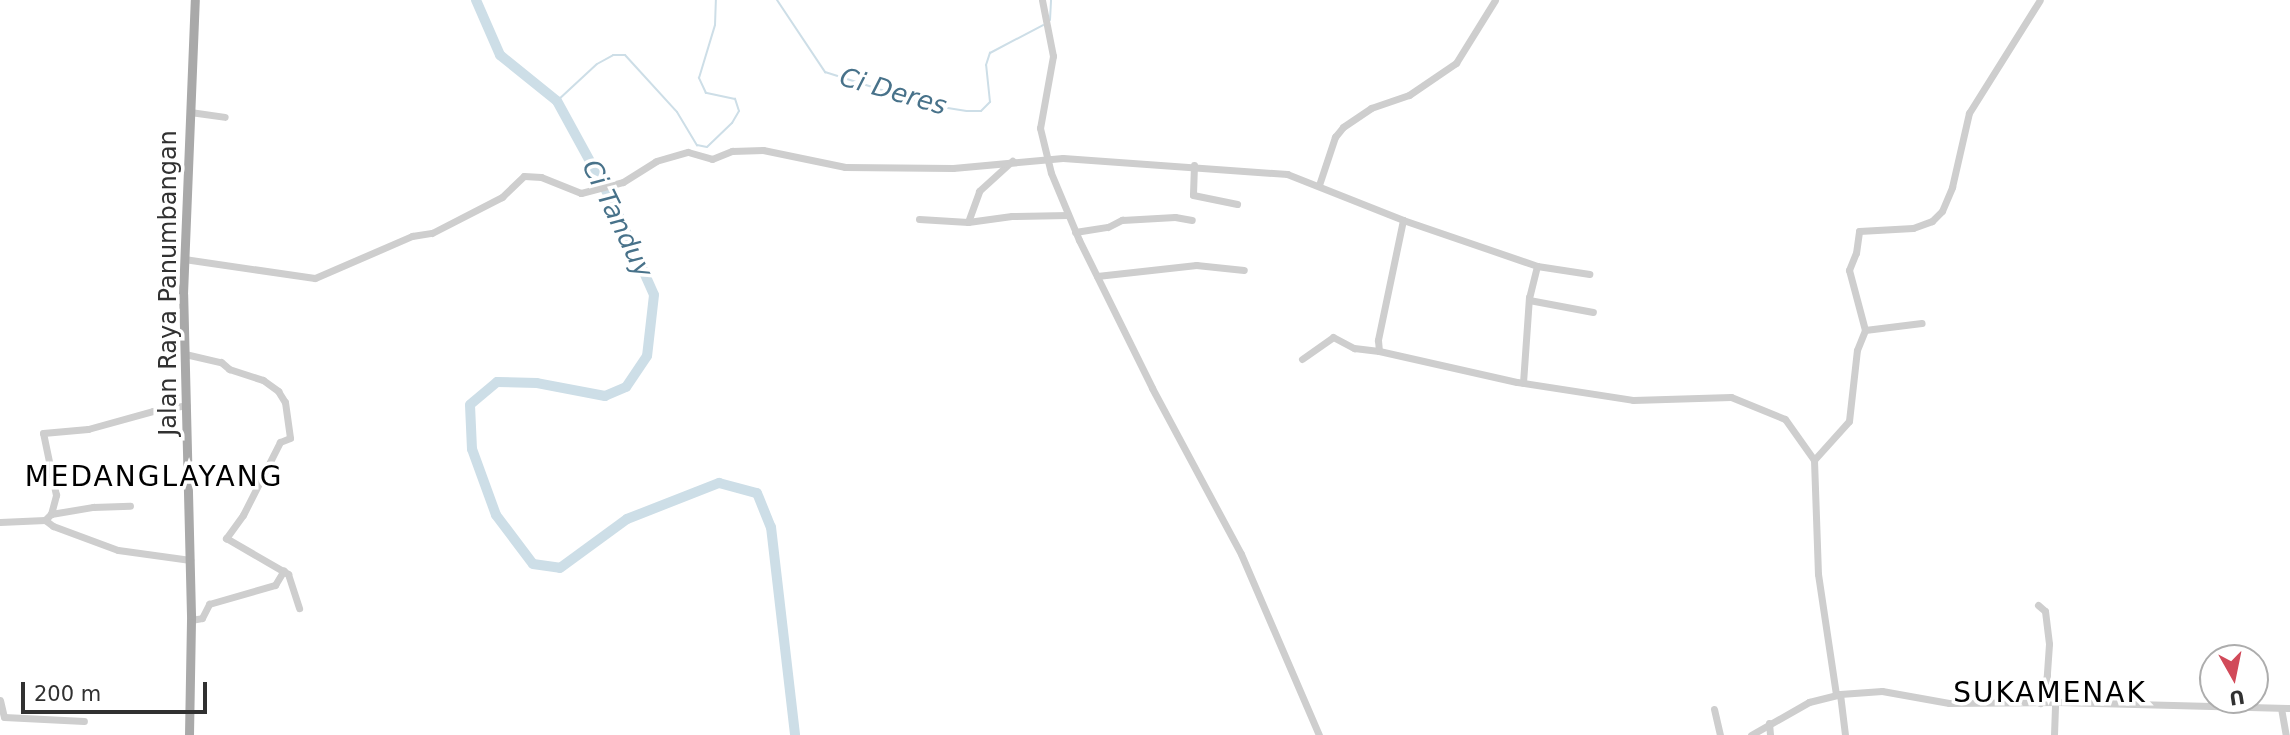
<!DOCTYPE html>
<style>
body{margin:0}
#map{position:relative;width:2290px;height:735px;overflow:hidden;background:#fff;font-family:"DejaVu Sans",sans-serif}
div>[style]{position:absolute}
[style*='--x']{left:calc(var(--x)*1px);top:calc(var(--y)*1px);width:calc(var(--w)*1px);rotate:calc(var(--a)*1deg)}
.stream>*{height:2px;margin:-1px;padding:0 1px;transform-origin:1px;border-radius:1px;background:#cddee7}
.river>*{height:10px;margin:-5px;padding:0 5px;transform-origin:5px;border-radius:5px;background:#cddee7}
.minor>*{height:7px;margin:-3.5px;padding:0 3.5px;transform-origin:3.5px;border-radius:3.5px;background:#cecece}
.major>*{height:9px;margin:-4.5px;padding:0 4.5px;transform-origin:4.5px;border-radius:4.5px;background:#a9a9a9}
span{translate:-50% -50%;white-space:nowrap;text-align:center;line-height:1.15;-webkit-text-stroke:7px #fff;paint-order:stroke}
.street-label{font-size:24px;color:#313131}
.water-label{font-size:26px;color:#48728a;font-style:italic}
.quarter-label{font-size:28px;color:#000;letter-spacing:2px}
.north{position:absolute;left:2199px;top:644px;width:70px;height:70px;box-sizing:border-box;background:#fff;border:2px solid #adadad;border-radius:50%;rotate:171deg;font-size:19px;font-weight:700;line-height:28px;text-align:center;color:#313131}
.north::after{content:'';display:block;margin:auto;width:24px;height:32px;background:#d14a59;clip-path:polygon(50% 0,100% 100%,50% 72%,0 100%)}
.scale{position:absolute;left:21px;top:682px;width:186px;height:32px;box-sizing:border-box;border:4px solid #313131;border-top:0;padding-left:9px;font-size:21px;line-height:24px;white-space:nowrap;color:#313131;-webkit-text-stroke:5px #fff;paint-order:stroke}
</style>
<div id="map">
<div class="stream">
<div style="--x:777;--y:0;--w:87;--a:56.3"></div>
<div style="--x:825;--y:72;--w:109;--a:17.6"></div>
<div style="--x:929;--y:105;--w:38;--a:9"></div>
<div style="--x:967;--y:111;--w:14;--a:0"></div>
<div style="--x:981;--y:111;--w:13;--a:-45"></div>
<div style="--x:990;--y:102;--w:37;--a:-96"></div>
<div style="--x:986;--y:65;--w:13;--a:-72"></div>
<div style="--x:990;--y:53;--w:60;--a:-27.8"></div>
<div style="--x:1050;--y:20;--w:20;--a:-87"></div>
<div style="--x:557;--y:101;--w:54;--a:-42.8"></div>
<div style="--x:597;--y:64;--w:18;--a:-29"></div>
<div style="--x:613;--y:55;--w:12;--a:0"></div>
<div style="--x:625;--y:55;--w:77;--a:47.6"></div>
<div style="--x:677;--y:112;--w:39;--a:59"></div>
<div style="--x:697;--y:145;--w:10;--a:11"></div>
<div style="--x:707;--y:147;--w:35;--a:-44"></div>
<div style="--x:732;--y:123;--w:14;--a:-60"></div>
<div style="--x:739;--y:111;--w:13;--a:-108"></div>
<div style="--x:735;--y:99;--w:30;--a:-168"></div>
<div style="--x:706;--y:93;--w:17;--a:-115"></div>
<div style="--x:699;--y:78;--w:55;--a:-73.2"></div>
<div style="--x:715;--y:25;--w:25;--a:-88"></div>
</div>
<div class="river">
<div style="--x:476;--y:0;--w:60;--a:66.4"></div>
<div style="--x:500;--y:55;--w:73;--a:38.9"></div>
<div style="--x:557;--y:101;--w:119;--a:61.3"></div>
<div style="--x:614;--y:205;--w:98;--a:66"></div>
<div style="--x:654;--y:295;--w:61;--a:96.5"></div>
<div style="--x:647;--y:356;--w:37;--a:124"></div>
<div style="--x:626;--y:387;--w:23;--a:157"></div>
<div style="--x:605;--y:396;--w:69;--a:-169.2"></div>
<div style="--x:537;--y:383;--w:40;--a:-178.6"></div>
<div style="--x:497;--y:382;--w:35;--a:140"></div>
<div style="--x:470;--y:405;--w:44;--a:87.4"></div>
<div style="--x:472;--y:449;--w:70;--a:70"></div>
<div style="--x:496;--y:515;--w:61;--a:52.9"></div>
<div style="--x:533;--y:564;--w:27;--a:8"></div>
<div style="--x:560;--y:568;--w:83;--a:-36.2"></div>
<div style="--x:627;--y:519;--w:99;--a:-21.4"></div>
<div style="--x:719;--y:483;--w:39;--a:15"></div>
<div style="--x:757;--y:493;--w:37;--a:68"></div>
<div style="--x:771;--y:527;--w:209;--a:83.4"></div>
</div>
<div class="minor">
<div style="--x:1042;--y:0;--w:57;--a:78.9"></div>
<div style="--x:1053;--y:56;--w:73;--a:100.2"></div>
<div style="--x:1040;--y:128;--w:46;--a:76.3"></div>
<div style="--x:1051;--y:173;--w:73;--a:67.3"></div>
<div style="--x:1079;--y:240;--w:165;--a:63.7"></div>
<div style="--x:1152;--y:388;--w:188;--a:61.8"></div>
<div style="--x:1241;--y:554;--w:197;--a:66.7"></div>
<div style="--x:190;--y:112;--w:35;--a:8"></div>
<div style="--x:1194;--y:165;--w:30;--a:92"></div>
<div style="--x:1193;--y:195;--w:45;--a:11.6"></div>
<div style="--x:1319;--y:185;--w:51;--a:-71.6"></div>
<div style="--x:1335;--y:137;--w:13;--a:-51"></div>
<div style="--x:1343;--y:127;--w:34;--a:-34"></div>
<div style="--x:1371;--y:108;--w:40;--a:-18.9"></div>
<div style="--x:1409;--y:95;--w:57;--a:-34.2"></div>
<div style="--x:1456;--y:63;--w:74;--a:-58.2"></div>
<div style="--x:919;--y:219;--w:49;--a:3.5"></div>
<div style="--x:968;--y:222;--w:44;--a:-7.8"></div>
<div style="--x:1012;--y:216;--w:56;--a:-1"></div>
<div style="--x:1403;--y:220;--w:142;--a:18.9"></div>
<div style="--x:1537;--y:266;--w:32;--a:104"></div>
<div style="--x:1529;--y:297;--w:86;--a:94"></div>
<div style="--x:968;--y:222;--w:33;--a:-70"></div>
<div style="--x:979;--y:191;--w:45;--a:-42.3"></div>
<div style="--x:1075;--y:232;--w:33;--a:-9"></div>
<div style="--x:1108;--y:227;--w:16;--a:-27"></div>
<div style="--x:1122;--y:220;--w:53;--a:-3.2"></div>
<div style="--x:1175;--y:217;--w:17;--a:10"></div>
<div style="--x:184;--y:259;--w:132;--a:8.3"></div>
<div style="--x:315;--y:278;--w:106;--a:-23.4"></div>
<div style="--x:412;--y:236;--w:20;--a:-9"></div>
<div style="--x:432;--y:233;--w:79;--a:-27.2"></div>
<div style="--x:502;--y:197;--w:30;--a:-44"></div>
<div style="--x:524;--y:176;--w:17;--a:3"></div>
<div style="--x:541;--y:177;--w:43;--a:21.8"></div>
<div style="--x:581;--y:193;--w:43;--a:-14.7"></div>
<div style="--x:623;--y:182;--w:39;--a:-32"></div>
<div style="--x:656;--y:161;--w:33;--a:-16"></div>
<div style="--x:688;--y:152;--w:25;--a:16"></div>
<div style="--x:712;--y:159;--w:22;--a:-22"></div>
<div style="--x:732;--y:151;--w:31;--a:-2"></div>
<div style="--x:763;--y:150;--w:84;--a:11.7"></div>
<div style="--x:845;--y:167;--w:108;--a:0.5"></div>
<div style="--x:953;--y:168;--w:110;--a:-5.2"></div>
<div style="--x:1063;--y:158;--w:225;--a:4.1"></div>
<div style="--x:1287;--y:174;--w:125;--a:21.6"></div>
<div style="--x:1403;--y:220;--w:123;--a:101.8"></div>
<div style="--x:1378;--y:340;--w:11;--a:85"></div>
<div style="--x:1379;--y:351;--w:141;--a:12.7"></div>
<div style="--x:1517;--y:382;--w:117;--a:8.8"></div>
<div style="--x:1633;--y:400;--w:98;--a:-1.8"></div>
<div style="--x:1731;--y:397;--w:58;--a:22.2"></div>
<div style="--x:1785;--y:419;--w:50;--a:54.7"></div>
<div style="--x:1814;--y:460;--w:114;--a:88"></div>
<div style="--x:1818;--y:574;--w:122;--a:81.5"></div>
<div style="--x:1537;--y:266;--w:53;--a:8.7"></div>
<div style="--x:1097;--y:276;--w:100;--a:-6.3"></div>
<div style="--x:1196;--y:265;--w:48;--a:5.9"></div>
<div style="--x:1529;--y:300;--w:65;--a:10.6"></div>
<div style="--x:1865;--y:330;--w:62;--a:-104.9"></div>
<div style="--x:1849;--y:270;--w:18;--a:-68"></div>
<div style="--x:1856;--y:253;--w:22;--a:-82"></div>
<div style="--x:1859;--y:231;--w:54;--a:-3.2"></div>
<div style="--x:1913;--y:228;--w:20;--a:-20"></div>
<div style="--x:1932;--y:221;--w:14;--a:-45"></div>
<div style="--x:1942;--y:211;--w:26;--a:-67"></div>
<div style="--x:1952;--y:187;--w:76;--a:-77.1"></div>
<div style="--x:1969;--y:113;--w:133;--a:-57.9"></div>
<div style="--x:185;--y:354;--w:37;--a:13"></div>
<div style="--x:221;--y:362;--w:11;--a:41"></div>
<div style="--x:229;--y:369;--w:36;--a:18"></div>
<div style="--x:263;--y:380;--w:19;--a:36"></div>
<div style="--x:278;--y:391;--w:13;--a:58"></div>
<div style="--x:285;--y:402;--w:36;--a:82"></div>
<div style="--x:290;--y:438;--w:11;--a:158"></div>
<div style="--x:280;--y:442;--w:82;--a:116.9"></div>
<div style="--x:243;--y:515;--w:29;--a:126"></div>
<div style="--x:226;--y:538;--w:72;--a:30.1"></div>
<div style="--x:288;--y:574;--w:36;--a:72"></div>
<div style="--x:1302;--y:359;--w:38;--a:-35"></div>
<div style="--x:1333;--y:337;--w:24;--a:28"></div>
<div style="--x:1354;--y:348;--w:25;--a:7"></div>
<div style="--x:1814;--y:460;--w:52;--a:-48.1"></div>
<div style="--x:1849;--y:421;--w:71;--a:-83.6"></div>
<div style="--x:1857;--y:350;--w:22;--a:-68"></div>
<div style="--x:1865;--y:330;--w:57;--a:-7"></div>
<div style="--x:51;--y:514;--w:43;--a:-9.5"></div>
<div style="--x:93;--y:507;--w:37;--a:-2"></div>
<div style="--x:45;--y:520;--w:8;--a:-45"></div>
<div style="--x:51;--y:514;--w:20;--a:-75"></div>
<div style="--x:56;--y:495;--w:63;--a:-101.8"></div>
<div style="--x:43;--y:433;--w:45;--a:-5.1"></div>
<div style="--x:88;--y:429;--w:67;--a:-15.5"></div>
<div style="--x:153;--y:411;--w:34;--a:-10"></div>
<div style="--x:0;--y:522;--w:45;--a:-2.5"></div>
<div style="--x:45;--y:520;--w:10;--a:37"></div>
<div style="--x:53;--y:526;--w:69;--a:20.3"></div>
<div style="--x:118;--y:550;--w:73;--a:7.9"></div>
<div style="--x:2038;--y:605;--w:9;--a:41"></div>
<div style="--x:2045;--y:611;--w:33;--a:83"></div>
<div style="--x:2049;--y:644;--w:31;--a:94"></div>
<div style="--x:2047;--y:675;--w:29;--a:104"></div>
<div style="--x:191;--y:620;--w:11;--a:-10"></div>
<div style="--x:202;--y:618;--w:16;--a:-63"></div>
<div style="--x:209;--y:604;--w:69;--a:-16.1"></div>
<div style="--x:275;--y:585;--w:17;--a:-59"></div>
<div style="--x:1840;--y:694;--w:41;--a:83"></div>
<div style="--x:0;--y:700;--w:17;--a:77"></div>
<div style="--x:4;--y:717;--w:80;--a:2.9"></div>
<div style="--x:2281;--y:708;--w:27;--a:80"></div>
<div style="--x:1714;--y:709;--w:27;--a:77"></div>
<div style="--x:1769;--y:723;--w:12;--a:85"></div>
<div style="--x:1751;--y:735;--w:67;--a:-29.6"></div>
<div style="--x:1809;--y:702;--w:32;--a:-14"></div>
<div style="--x:1840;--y:694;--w:42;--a:-4.1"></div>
<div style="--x:1882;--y:691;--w:68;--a:10.2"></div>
<div style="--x:1949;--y:703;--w:109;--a:-0.5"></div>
<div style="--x:2058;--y:702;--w:232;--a:1.5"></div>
<div style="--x:2054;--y:735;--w:33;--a:-88"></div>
</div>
<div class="major">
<div style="--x:189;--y:735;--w:120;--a:-89"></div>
<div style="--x:191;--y:615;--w:321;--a:-91.4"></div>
<div style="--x:183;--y:294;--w:294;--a:-87.7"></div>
</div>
<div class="street-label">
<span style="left:169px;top:283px;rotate:-90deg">Jalan Raya Panumbangan</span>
</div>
<div class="water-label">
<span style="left:893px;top:92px;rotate:16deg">Ci Deres</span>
<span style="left:617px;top:219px;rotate:64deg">Ci Tanduy</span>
</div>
<div class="quarter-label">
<span style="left:154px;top:477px">MEDANGLAYANG</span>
<span style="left:2050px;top:693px">SUKAMENAK</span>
</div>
<div class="north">U</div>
<div class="scale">200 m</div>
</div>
